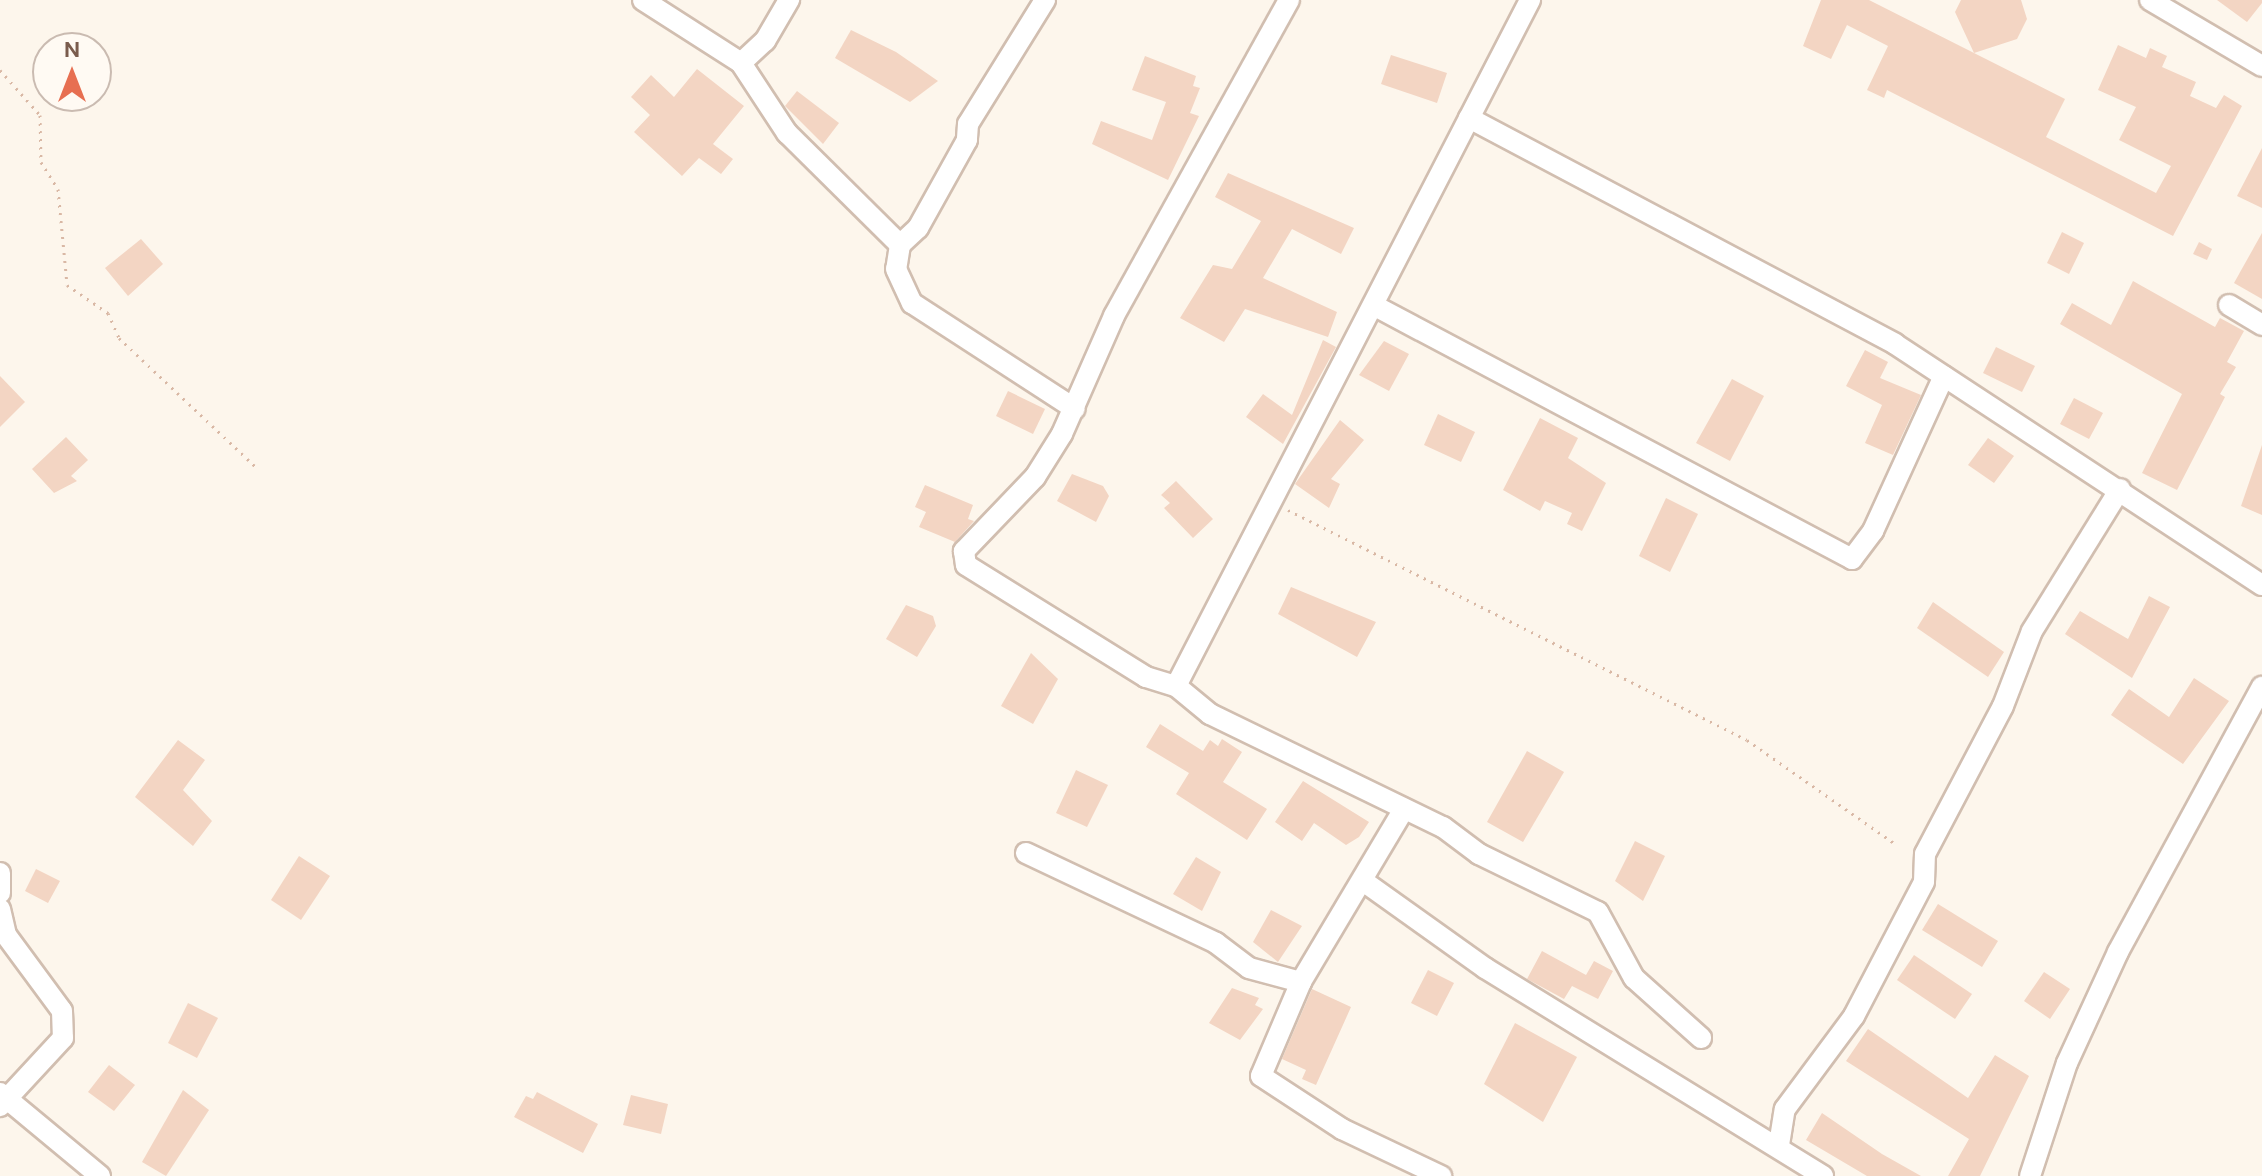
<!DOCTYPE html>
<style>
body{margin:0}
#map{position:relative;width:2262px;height:1176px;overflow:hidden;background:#fdf6ec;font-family:"DM Sans",sans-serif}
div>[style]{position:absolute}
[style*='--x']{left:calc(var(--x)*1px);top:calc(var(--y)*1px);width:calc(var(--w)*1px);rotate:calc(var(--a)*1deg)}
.building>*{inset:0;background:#f3d5c3}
.path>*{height:3px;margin-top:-1.5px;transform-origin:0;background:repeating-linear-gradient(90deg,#d9b8a5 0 2px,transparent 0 8px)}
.roads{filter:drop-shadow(2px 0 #d1beb0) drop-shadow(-2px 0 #d1beb0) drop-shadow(0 2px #d1beb0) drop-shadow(0 -2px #d1beb0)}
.minor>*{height:20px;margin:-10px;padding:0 10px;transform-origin:10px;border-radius:10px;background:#fff}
span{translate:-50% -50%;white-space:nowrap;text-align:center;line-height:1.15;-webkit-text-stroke:6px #fffaf3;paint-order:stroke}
.north{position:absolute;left:32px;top:32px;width:80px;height:80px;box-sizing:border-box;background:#fffaf3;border:2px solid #cabbb1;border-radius:50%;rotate:0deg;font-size:22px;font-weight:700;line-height:32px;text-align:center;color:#7a5c4d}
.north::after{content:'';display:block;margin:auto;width:28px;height:36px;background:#e76f51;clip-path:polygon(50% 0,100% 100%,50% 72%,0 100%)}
</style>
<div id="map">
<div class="building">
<div style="clip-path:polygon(1821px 0,1869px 0,1974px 53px,1955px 12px,1961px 0,2021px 0,2027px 19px,2017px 39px,1974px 53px,2065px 99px,2046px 137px,2156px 193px,2171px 166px,2119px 140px,2136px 107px,2098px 90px,2118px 45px,2146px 58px,2150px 48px,2167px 56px,2162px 67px,2196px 82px,2190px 96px,2216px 108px,2224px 95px,2242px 106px,2173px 236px,1887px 90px,1884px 98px,1867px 90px,1888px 46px,1847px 25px,1831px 59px,1803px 46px)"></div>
<div style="clip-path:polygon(2217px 0,2262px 0,2262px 3px,2247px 22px)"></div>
<div style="clip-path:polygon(851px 30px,896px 52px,938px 81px,910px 102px,835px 58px)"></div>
<div style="clip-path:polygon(1391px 55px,1447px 73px,1437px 103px,1381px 84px)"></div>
<div style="clip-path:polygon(1145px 56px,1196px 76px,1193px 86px,1200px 88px,1190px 113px,1199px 116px,1168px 180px,1092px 144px,1101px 121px,1152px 140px,1166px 102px,1132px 90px)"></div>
<div style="clip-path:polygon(697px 69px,744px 106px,713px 144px,733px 159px,721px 174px,699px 158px,682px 176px,634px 132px,650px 115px,631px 97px,651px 75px,674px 97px)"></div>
<div style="clip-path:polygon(797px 91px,839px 123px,823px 144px,785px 106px)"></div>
<div style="clip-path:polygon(2262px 148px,2262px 208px,2237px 196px)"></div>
<div style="clip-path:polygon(1228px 173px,1354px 228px,1341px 254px,1292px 229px,1263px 278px,1337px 312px,1328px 337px,1245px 309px,1224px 342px,1180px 318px,1213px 265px,1232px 269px,1261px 221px,1215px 197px)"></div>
<div style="clip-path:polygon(2062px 232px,2084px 243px,2069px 274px,2047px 263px)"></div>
<div style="clip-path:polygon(2262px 233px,2262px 299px,2234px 283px)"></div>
<div style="clip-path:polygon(141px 239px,163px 264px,128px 296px,105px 268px)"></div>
<div style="clip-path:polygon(2199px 242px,2212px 249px,2207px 260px,2193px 254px)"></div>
<div style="clip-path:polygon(2133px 281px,2215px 327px,2220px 318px,2244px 331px,2227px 362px,2236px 367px,2220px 394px,2225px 397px,2177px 490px,2142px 473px,2182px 394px,2060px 324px,2072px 303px,2111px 325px)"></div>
<div style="clip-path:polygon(1323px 340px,1336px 347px,1283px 444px,1246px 417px,1263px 394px,1292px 415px)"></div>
<div style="clip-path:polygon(1384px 341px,1409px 354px,1389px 391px,1359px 375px)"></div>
<div style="clip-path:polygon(1996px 347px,2035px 366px,2022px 392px,1983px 373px)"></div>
<div style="clip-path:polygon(1865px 350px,1888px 362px,1880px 378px,1921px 395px,1893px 455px,1865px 443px,1882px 405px,1846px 386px)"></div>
<div style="clip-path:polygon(0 376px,25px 402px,0 427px)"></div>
<div style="clip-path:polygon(1732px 379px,1764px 396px,1730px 461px,1696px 443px)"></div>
<div style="clip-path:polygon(1008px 391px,1045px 409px,1033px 434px,996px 416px)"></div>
<div style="clip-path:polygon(2074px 398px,2103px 413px,2089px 439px,2060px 424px)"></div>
<div style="clip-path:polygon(1438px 414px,1475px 432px,1461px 462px,1424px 445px)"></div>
<div style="clip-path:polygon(1540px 418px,1578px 438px,1568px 458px,1606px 483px,1582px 531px,1567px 524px,1572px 513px,1545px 501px,1540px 511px,1503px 490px)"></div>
<div style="clip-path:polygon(1340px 420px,1364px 440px,1331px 479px,1340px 484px,1329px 508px,1295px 484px)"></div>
<div style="clip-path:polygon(66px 437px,88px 460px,71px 476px,77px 481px,54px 493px,32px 469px)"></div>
<div style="clip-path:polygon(1988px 438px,2014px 456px,1994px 483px,1968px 465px)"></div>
<div style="clip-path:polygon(2262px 445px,2262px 515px,2241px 506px)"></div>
<div style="clip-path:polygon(1072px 474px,1103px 486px,1109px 496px,1096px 522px,1057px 501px)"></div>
<div style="clip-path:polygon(1176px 481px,1213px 519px,1193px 538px,1164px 508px,1170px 503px,1161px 495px)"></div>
<div style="clip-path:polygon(925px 485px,973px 505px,968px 519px,974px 521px,955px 542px,919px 527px,926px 512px,915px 507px)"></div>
<div style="clip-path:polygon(1666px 498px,1698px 514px,1670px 572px,1639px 556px)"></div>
<div style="clip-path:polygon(1291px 587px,1376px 622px,1357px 657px,1278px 614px)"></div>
<div style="clip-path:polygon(2149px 596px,2170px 607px,2132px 678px,2065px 634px,2080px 611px,2128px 639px)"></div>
<div style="clip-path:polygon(1933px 602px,2004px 652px,1988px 677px,1917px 628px)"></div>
<div style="clip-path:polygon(906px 605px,933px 616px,936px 626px,917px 657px,886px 639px)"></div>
<div style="clip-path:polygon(1031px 653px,1058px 679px,1033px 724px,1001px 706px)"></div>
<div style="clip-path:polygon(2194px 678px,2229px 701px,2183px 764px,2111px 715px,2129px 689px,2169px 717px)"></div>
<div style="clip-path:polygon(1160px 724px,1203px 751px,1210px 740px,1218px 746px,1222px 739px,1242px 752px,1223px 782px,1267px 809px,1247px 840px,1176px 794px,1189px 773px,1146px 747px)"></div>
<div style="clip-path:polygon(178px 740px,205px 760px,183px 790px,212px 821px,193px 846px,135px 797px)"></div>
<div style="clip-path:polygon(1527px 751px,1564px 772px,1523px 842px,1487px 822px)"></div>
<div style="clip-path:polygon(1076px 770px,1108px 785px,1087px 827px,1056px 813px)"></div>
<div style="clip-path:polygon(1303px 781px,1369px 822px,1359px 837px,1346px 845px,1314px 823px,1302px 841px,1275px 822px)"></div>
<div style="clip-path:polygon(1635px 841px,1665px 856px,1643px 901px,1615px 881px)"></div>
<div style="clip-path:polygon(299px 856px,330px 876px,301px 920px,271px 900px)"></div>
<div style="clip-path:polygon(1196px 857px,1221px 872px,1202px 911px,1173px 894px)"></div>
<div style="clip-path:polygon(36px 869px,60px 881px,48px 903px,25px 891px)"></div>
<div style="clip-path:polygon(1938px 904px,1998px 941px,1982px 967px,1922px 930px)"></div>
<div style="clip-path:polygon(1271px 910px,1302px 926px,1278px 962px,1253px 942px)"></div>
<div style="clip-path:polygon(1542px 951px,1586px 975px,1594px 961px,1613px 971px,1598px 999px,1572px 986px,1564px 999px,1527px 979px)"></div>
<div style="clip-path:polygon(1914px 955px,1972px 994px,1955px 1019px,1897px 980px)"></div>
<div style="clip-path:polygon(1428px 970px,1454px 983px,1437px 1016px,1411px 1003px)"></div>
<div style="clip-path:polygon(2044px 972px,2070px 989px,2050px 1019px,2024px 1001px)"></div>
<div style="clip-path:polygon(1232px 988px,1259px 998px,1255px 1005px,1263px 1009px,1240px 1040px,1209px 1023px)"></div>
<div style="clip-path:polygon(1312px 989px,1351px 1007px,1316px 1085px,1302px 1079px,1306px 1070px,1282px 1059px)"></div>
<div style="clip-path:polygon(188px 1003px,218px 1018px,197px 1058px,168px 1043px)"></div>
<div style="clip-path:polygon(1515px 1023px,1577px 1057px,1543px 1122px,1484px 1084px)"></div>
<div style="clip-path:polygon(1868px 1029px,1968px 1098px,1995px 1055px,2029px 1076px,1980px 1176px,1948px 1176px,1969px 1139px,1846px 1061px)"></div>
<div style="clip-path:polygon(109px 1065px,135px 1085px,114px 1111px,88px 1092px)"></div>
<div style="clip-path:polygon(183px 1090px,209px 1110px,166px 1176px,142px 1162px)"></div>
<div style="clip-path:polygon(537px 1092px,598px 1124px,583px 1153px,514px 1117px,526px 1096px,533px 1099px)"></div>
<div style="clip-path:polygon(631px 1095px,668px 1104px,661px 1134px,623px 1125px)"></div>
<div style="clip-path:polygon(1822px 1113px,1882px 1154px,1921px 1176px,1867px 1176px,1806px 1140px)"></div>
</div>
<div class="path">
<div style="--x:0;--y:70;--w:60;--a:48.4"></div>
<div style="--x:40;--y:115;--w:47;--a:88.8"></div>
<div style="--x:41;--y:162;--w:32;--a:58"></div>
<div style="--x:58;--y:189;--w:96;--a:84.6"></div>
<div style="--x:67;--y:285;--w:50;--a:34.3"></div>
<div style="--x:108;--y:313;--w:27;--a:66"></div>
<div style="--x:119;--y:338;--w:188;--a:43.3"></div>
<div style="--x:1288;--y:510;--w:513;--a:26.61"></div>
<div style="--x:1747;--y:740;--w:179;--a:35"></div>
</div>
<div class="roads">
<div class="minor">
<div style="--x:643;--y:0;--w:117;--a:32.7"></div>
<div style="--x:741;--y:63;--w:84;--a:56.7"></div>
<div style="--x:787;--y:133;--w:159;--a:44.7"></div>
<div style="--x:1045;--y:0;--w:146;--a:121.8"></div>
<div style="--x:968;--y:124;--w:16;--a:94"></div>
<div style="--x:967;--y:140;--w:101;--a:119.1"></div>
<div style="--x:918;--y:228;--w:25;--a:137"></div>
<div style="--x:900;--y:245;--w:24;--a:99"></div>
<div style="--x:896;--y:269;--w:38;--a:65"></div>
<div style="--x:912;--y:303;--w:194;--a:33"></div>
<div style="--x:1289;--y:0;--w:361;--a:119"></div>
<div style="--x:1114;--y:316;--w:129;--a:113.8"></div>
<div style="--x:1062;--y:434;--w:51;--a:122.1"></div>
<div style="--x:1035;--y:477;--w:103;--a:133.8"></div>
<div style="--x:964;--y:551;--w:14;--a:82"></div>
<div style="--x:966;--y:565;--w:212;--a:31.9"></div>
<div style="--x:1146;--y:677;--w:31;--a:17"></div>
<div style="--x:1176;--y:686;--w:44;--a:39.5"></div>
<div style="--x:1210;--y:714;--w:259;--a:25.9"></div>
<div style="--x:1443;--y:827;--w:45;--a:36.9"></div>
<div style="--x:1479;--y:854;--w:132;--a:26"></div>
<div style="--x:1598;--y:912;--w:75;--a:61.4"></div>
<div style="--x:1634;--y:978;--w:90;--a:41.8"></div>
<div style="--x:2150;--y:0;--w:130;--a:30.5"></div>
<div style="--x:741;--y:63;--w:33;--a:-43"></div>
<div style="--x:765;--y:41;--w:48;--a:-59.7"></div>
<div style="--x:1469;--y:118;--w:482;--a:27.9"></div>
<div style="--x:1895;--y:344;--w:439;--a:33.3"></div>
<div style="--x:2229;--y:305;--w:39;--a:31"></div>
<div style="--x:1375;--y:306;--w:540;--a:27.94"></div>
<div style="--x:1852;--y:559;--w:35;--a:-53"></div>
<div style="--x:1873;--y:531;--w:170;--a:-65.4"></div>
<div style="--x:1176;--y:686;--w:772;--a:-62.7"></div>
<div style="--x:1404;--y:809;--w:201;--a:120.8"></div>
<div style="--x:1301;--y:982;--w:102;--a:113.1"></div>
<div style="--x:1261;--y:1076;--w:97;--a:33.2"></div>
<div style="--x:1342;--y:1129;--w:110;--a:25.4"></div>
<div style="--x:1026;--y:853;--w:210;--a:25.3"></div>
<div style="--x:1216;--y:943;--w:41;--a:37.1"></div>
<div style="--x:1249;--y:968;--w:54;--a:15.1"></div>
<div style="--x:0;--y:873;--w:20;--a:90"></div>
<div style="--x:1363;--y:881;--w:150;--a:35.5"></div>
<div style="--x:1485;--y:968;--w:397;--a:31.6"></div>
<div style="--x:0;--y:909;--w:27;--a:77"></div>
<div style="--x:6;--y:935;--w:94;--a:53.6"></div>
<div style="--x:62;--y:1011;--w:27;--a:88"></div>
<div style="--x:63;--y:1038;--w:93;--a:132.8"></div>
<div style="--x:0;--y:1093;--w:130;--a:39.7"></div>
<div style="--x:1779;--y:1145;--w:36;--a:-81"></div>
<div style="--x:1785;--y:1109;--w:116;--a:-53.4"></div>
<div style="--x:1854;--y:1016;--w:151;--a:-62.4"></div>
<div style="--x:1924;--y:882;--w:28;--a:-88"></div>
<div style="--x:1925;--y:854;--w:167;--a:-62.2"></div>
<div style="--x:2003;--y:706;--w:80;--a:-68.9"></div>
<div style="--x:2032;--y:631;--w:167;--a:-58.2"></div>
<div style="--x:2030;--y:1176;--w:119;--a:-71.9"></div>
<div style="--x:2067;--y:1063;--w:122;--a:-65.3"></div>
<div style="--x:2118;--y:952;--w:302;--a:-61.5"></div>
</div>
</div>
<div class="north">N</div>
</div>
